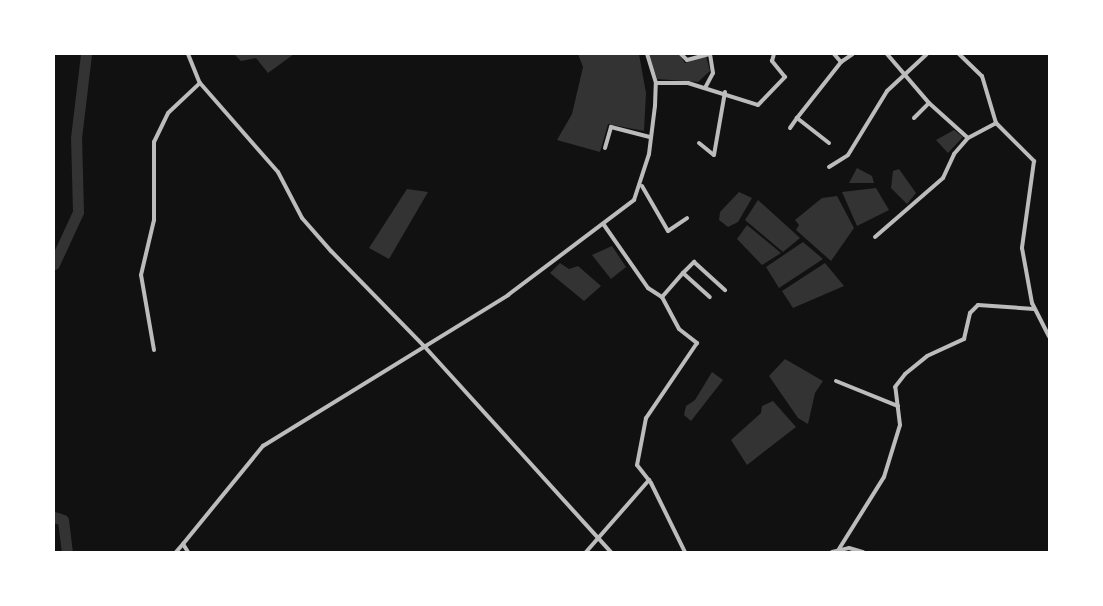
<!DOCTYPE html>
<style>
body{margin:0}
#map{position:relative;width:1103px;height:606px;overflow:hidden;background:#111;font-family:"DejaVu Sans",sans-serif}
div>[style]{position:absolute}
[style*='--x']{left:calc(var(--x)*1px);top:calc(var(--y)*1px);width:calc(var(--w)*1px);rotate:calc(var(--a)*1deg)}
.water>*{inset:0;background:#333}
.river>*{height:11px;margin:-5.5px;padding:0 5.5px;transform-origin:5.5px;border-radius:5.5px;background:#333}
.minor>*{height:4px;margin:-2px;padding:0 2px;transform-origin:2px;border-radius:2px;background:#bcbcbc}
span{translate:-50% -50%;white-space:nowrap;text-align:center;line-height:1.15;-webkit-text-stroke:4px #fff;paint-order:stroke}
.frame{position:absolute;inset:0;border:55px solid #fff;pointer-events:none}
</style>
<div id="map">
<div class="water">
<div style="clip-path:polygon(234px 54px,294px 54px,268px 73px,256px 58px,241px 61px)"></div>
<div style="clip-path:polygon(578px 54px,639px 54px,646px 93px,644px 131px,608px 124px,600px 152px,557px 140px,572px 114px,583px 67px)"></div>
<div style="clip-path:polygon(649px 54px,679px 54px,685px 63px,706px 56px,710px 71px,698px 82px,657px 79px)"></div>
<div style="clip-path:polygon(954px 130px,963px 137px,948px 153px,936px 140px)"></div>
<div style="clip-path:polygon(857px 168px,872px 176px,874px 183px,849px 183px)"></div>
<div style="clip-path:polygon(899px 169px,916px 193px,907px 204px,891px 188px,893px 171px)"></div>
<div style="clip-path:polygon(876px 188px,889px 210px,857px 226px,842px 192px)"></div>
<div style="clip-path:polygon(407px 189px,428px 192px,389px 259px,369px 248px)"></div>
<div style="clip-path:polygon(739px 192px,752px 198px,738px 222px,728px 227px,719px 220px,720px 212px)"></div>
<div style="clip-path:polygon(837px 196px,854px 228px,831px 261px,796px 230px,799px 225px,795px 220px,822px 198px)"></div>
<div style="clip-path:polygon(758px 200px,800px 238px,783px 252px,745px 220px)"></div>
<div style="clip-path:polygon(747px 225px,781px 253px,762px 265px,737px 239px)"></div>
<div style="clip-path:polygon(803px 242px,823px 259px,779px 288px,766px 267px)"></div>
<div style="clip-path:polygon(612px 246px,626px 267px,611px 279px,592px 255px)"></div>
<div style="clip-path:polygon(560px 263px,569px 269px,578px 266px,601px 286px,584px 301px,550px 273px)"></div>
<div style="clip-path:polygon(825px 263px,844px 286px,793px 308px,782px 291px)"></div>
<div style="clip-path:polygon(785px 359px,823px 381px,815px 393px,808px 424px,798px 418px,769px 376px)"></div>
<div style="clip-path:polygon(712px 372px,723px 380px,691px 421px,684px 415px,686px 406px,695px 400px)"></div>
<div style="clip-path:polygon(773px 401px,796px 427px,747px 465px,731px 440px,761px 413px,762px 406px)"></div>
</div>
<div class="river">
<div style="--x:54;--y:264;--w:57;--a:-65.2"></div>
<div style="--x:78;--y:212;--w:74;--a:-91.5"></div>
<div style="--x:76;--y:138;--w:85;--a:-83.2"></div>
<div style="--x:54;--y:517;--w:9;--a:18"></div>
<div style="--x:63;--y:520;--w:32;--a:83"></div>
</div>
<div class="minor">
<div style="--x:188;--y:54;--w:31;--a:68"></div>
<div style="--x:200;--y:83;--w:118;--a:48.8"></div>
<div style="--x:278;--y:172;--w:52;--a:62.4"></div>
<div style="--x:302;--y:218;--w:44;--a:48.7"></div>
<div style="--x:331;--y:251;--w:133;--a:45.6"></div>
<div style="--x:424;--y:346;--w:278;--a:47.8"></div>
<div style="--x:681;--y:54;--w:8;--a:45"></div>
<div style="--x:687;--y:60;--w:24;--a:-15"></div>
<div style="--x:887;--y:54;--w:65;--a:49.4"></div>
<div style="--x:929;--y:103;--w:52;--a:41.9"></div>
<div style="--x:968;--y:138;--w:32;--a:-28"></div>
<div style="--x:959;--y:54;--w:32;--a:44"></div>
<div style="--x:982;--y:76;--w:49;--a:73.4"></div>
<div style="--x:996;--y:123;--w:54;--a:45"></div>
<div style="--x:1034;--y:161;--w:88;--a:97.9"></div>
<div style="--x:1022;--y:248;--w:56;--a:79.7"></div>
<div style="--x:1032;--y:303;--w:37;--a:63"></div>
<div style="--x:841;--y:62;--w:14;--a:-34"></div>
<div style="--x:656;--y:83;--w:32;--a:0"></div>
<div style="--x:688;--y:83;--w:73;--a:17.4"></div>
<div style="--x:758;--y:105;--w:39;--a:-46"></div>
<div style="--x:785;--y:77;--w:21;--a:-129"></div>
<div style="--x:772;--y:61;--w:7;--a:-74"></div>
<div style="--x:705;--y:88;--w:17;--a:-62"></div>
<div style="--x:713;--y:73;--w:19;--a:-99"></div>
<div style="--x:914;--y:118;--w:21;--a:-45"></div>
<div style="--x:790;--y:128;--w:12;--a:-55"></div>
<div style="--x:699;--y:143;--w:19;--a:39"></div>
<div style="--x:714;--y:155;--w:64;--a:-80.1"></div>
<div style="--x:829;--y:143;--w:41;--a:-142"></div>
<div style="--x:797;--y:118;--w:71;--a:-51.8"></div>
<div style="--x:841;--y:62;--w:11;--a:-131"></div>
<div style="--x:605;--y:148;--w:22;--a:-74"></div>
<div style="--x:611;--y:127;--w:40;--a:14.4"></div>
<div style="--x:829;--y:167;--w:22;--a:-32"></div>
<div style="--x:848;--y:155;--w:75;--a:-58.6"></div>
<div style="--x:887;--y:91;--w:54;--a:-42.8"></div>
<div style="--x:642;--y:186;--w:52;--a:60"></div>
<div style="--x:668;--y:231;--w:23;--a:-34"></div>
<div style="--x:604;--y:225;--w:77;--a:55.1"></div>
<div style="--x:648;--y:288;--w:17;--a:33"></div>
<div style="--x:662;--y:297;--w:32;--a:-49"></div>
<div style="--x:683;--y:273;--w:36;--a:42"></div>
<div style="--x:875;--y:237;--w:90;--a:-40.9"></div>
<div style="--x:943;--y:178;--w:26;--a:-65"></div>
<div style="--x:954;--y:154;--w:21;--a:-49"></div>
<div style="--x:683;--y:273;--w:16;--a:-45"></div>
<div style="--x:694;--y:262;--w:42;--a:42.1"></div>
<div style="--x:662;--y:297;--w:36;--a:62"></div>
<div style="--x:679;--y:329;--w:23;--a:38"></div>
<div style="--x:697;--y:343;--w:91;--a:124.2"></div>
<div style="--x:646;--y:418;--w:48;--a:100.8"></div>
<div style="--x:637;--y:465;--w:23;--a:52"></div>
<div style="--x:651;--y:483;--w:77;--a:63.8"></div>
<div style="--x:154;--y:350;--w:76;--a:-99.8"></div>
<div style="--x:141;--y:275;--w:57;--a:-76.7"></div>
<div style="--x:154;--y:220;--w:78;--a:-90"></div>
<div style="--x:154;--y:142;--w:32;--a:-64"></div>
<div style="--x:168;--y:113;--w:44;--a:-43.2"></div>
<div style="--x:836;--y:381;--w:67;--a:22"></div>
<div style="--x:839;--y:549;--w:85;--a:-58"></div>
<div style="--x:884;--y:477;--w:54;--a:-72.9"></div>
<div style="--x:900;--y:425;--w:38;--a:-97"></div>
<div style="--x:895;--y:387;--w:16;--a:-52"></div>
<div style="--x:905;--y:374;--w:28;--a:-39"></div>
<div style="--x:927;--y:356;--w:41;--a:-24.7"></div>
<div style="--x:964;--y:339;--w:27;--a:-77"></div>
<div style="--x:970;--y:313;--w:11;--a:-45"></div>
<div style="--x:978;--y:305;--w:56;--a:4.1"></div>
<div style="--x:176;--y:552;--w:11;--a:-49"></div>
<div style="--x:188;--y:552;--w:9;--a:-122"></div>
<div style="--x:183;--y:544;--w:127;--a:-50.8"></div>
<div style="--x:263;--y:446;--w:288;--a:-31.6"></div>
<div style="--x:508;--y:295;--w:158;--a:-37"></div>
<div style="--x:634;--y:200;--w:48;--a:-71.9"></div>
<div style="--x:649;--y:154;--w:48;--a:-82.9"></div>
<div style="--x:655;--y:106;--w:23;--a:-88"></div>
<div style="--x:656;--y:83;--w:30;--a:-107"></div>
<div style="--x:586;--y:552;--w:96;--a:-48.8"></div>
<div style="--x:832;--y:552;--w:17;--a:-13"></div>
<div style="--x:849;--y:548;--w:15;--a:16"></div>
</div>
<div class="frame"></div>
</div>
